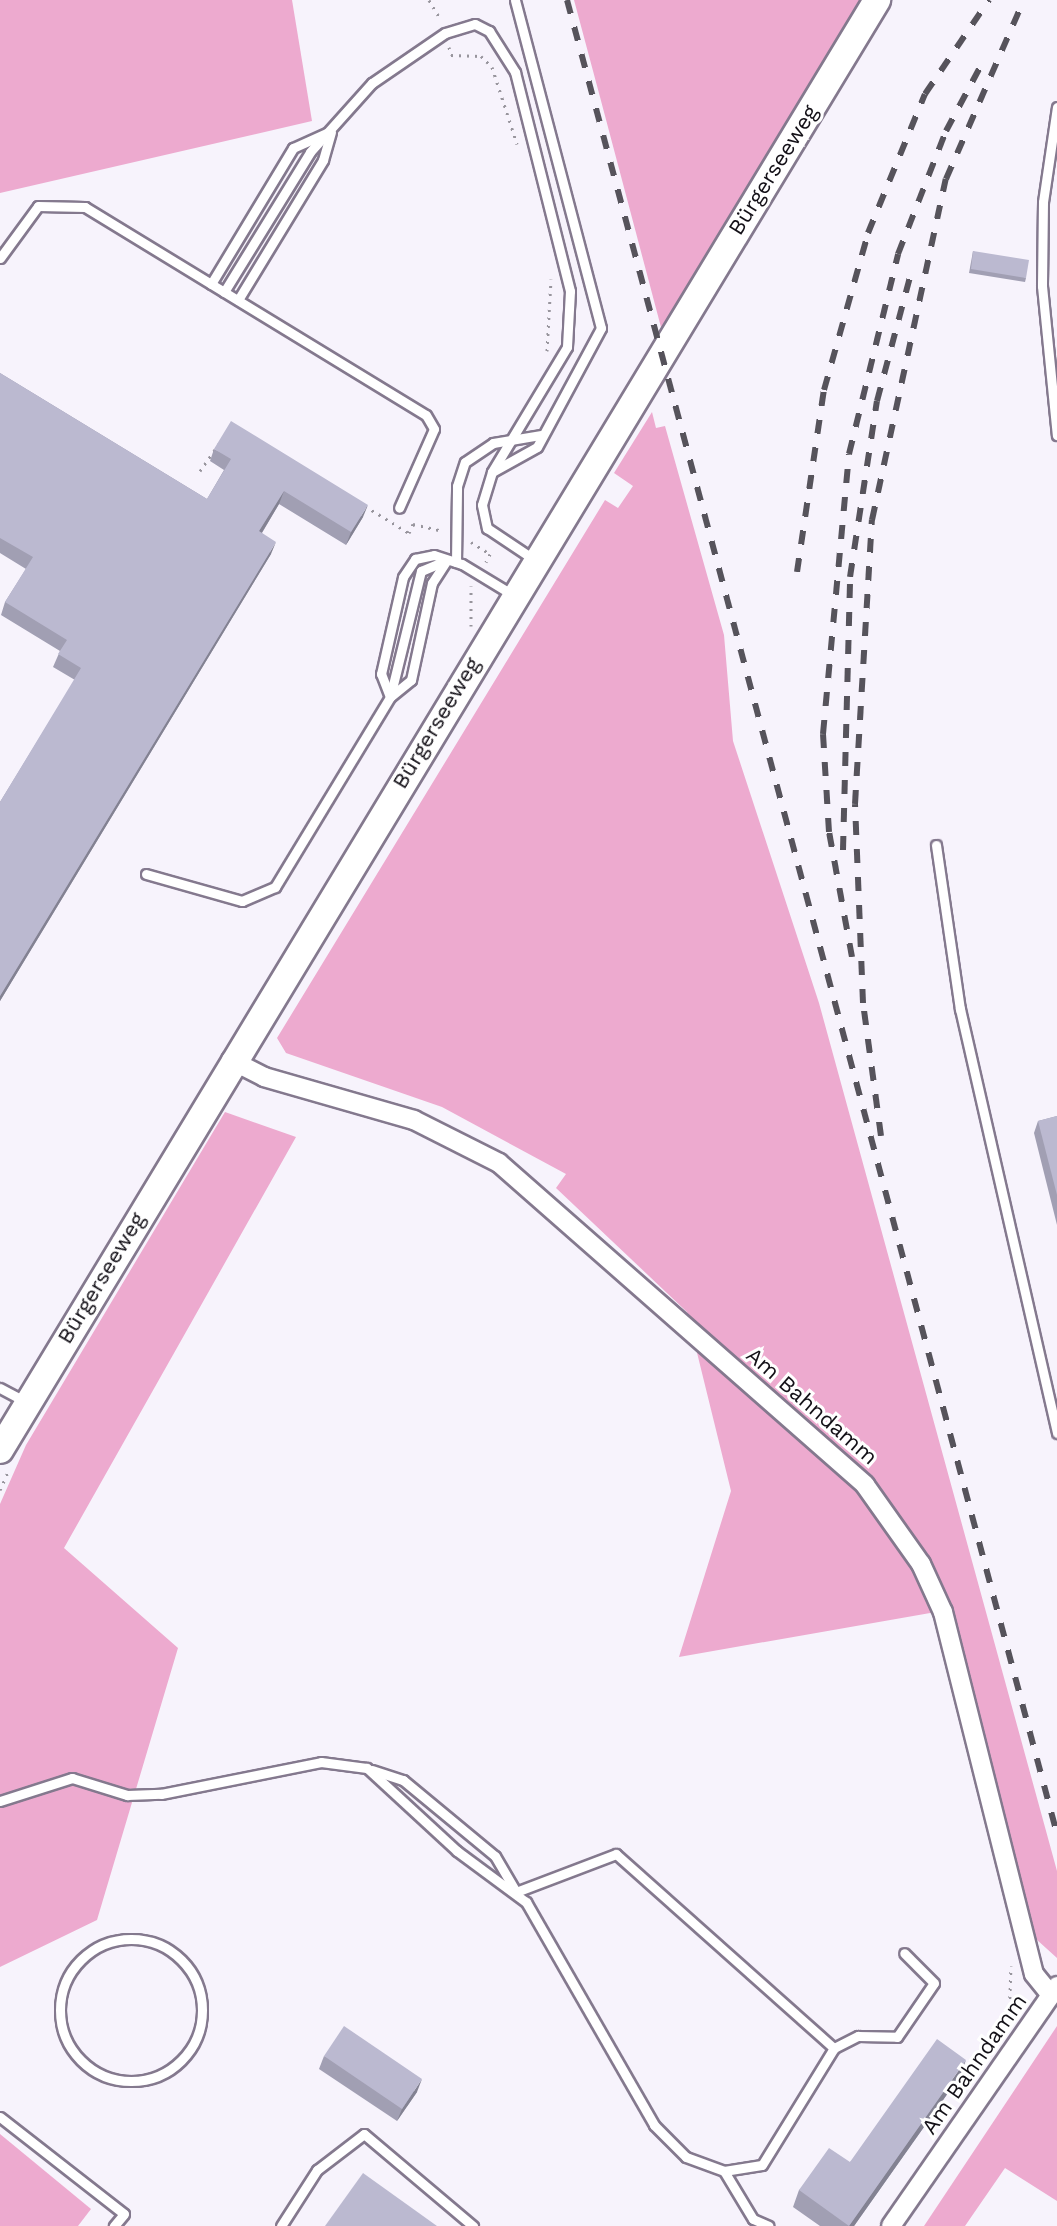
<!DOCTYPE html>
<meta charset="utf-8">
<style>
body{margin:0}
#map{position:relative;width:1057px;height:2226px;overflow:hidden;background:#f7f3fc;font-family:"Work Sans",sans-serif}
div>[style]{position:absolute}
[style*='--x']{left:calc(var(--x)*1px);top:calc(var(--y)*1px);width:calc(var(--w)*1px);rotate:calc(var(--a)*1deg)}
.green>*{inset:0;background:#edaacf}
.path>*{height:3px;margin-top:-1.5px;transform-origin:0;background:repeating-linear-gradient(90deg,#98959d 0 2px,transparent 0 8px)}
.roads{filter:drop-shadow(2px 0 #84798e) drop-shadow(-2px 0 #84798e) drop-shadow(0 2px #84798e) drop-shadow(0 -2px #84798e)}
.lane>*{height:9px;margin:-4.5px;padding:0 4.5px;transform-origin:4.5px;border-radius:4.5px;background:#fff}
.lane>.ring{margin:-4.5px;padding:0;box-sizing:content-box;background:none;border:9px solid #fff;border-radius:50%}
.street>*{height:18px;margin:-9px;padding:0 9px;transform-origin:9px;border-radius:9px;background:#fff}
.secondary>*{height:26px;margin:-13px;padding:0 13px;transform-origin:13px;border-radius:13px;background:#fff}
.rail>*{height:6px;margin-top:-3px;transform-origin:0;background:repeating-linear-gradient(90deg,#56535b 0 14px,transparent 0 28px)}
.wall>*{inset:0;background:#a19fb3}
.shaded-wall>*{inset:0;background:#838292}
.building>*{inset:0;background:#bbb9d0}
span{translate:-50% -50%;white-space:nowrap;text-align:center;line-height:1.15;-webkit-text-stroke:6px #fff;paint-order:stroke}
.street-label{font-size:22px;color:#131017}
</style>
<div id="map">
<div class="green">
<div style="clip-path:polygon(0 0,292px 0,312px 121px,0 193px)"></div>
<div style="clip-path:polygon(574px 0,864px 0,662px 331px,600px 97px)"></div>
<div style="clip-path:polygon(652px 412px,656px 428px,665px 426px,724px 635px,733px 741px,819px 1003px,1057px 1871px,1057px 1958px,1036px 1939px,953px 1609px,679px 1657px,731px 1491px,687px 1312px,556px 1188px,566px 1174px,442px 1107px,286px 1053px,277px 1038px,605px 500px,618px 508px,633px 486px,614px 473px)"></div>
<div style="clip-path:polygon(225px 1112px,296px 1137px,64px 1548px,178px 1648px,97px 1920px,0 1967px,0 1504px,26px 1445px)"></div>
<div style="clip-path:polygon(1057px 2026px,1057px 2201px,1005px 2168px,965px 2226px,924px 2226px)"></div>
<div style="clip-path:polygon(0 2134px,91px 2209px,78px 2226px,0 2226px)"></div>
</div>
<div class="path">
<div style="--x:429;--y:0;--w:23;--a:59"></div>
<div style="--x:449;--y:47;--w:8;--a:76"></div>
<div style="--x:451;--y:55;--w:30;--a:2"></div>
<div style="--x:481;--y:56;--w:16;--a:45"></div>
<div style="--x:492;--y:67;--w:81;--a:72"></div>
<div style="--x:547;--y:351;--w:72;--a:-86.8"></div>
<div style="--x:200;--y:471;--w:56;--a:-55.2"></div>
<div style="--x:365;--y:506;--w:52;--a:31.5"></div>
<div style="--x:409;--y:533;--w:10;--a:-66"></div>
<div style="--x:413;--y:524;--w:31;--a:13"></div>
<div style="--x:471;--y:542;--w:22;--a:32"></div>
<div style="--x:490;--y:554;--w:9;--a:117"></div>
<div style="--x:471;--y:626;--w:40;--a:-90"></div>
<div style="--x:0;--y:1490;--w:20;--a:-66"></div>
<div style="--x:1009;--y:2022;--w:56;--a:-88"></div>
</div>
<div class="roads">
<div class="lane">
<div style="--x:1057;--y:107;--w:96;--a:98.4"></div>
<div style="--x:1043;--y:202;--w:84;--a:90.7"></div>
<div style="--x:1042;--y:286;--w:150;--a:84.3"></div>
<div style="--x:0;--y:258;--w:64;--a:-53.8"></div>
<div style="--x:38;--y:206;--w:47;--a:1.2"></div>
<div style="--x:85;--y:207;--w:399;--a:31.4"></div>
<div style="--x:426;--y:415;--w:16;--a:60"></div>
<div style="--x:434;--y:429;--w:86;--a:113.9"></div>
<div style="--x:211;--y:284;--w:159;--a:-58.9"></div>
<div style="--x:293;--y:148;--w:37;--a:-24"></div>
<div style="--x:224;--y:292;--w:164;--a:-58.4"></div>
<div style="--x:310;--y:152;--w:93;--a:-48.1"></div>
<div style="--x:372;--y:83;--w:88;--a:-34.4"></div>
<div style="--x:445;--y:33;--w:31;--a:-17"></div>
<div style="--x:475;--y:24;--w:16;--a:27"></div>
<div style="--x:489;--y:31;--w:49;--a:57.6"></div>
<div style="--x:515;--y:72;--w:226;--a:75.9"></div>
<div style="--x:570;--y:291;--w:56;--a:93.1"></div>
<div style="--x:567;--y:347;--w:146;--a:121"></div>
<div style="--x:492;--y:472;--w:34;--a:107"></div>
<div style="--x:482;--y:505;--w:24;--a:78"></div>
<div style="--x:487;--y:528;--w:58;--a:33.7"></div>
<div style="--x:238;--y:300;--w:164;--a:-58.7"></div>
<div style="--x:323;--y:160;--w:29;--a:-74"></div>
<div style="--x:492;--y:472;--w:51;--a:-29.1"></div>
<div style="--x:537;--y:447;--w:135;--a:-61.7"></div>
<div style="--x:601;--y:328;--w:339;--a:-104.7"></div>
<div style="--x:456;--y:562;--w:76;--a:-89.2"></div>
<div style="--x:457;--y:486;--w:25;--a:-72"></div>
<div style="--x:465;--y:462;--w:34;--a:-34"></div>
<div style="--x:493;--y:443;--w:49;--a:-9.5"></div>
<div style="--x:390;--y:697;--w:25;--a:-111"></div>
<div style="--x:381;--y:674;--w:99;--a:-77.2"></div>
<div style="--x:403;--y:577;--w:22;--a:-56"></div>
<div style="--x:415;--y:559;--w:19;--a:-12"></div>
<div style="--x:434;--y:555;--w:29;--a:18"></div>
<div style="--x:462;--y:564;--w:60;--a:31.3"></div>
<div style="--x:390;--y:697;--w:27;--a:-39"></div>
<div style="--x:411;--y:680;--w:99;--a:-77.8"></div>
<div style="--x:432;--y:583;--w:27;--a:-57"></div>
<div style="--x:936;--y:845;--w:166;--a:81.7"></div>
<div style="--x:960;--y:1009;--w:435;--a:77.1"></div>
<div style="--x:146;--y:874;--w:100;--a:15.7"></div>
<div style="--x:242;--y:901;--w:36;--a:-23"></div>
<div style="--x:275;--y:887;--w:222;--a:-58.8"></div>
<div style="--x:390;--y:697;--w:130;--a:-76.2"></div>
<div style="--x:421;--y:571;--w:28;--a:-23"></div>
<div style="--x:0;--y:1388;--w:30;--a:28"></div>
<div style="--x:372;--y:1770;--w:33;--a:18"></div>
<div style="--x:403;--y:1780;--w:119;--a:39.6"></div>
<div style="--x:495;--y:1856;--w:42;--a:59.7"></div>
<div style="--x:516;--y:1892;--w:107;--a:-20.8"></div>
<div style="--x:616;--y:1854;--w:292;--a:41.7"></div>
<div style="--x:0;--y:1801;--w:76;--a:-17.7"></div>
<div style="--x:72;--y:1778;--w:58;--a:17.2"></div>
<div style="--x:127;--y:1795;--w:34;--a:-2"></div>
<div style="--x:161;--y:1794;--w:163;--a:-11.3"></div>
<div style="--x:321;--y:1762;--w:46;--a:7.4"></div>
<div style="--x:367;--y:1768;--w:122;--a:42.7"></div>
<div style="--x:457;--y:1851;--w:86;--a:36.5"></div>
<div style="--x:526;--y:1902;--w:257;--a:60.1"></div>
<div style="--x:654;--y:2125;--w:45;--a:45"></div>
<div style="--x:686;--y:2157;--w:40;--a:20.2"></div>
<div style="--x:724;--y:2171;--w:38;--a:-9"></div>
<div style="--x:762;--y:2165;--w:137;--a:-58.4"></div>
<div style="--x:834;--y:2048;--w:27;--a:-27"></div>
<div style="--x:858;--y:2036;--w:39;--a:1"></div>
<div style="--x:897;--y:2037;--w:65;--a:-55.6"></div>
<div style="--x:934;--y:1983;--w:42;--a:-135"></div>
<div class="ring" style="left:60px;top:1939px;width:133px;height:133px"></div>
<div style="--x:0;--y:2117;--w:157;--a:38"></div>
<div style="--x:124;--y:2214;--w:16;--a:130"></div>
<div style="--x:724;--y:2171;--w:56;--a:58.9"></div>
<div style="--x:753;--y:2219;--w:17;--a:24"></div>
<div style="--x:281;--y:2226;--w:67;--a:-57.3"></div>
<div style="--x:317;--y:2170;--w:59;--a:-37.5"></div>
<div style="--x:364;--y:2134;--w:143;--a:40.2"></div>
</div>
<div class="street">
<div style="--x:231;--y:1060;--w:37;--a:27"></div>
<div style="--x:264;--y:1077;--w:156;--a:16"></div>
<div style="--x:414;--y:1120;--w:95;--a:26.8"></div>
<div style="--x:499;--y:1163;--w:487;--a:41.3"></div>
<div style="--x:865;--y:1485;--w:97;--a:54.7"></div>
<div style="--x:921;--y:1564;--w:53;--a:65.4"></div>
<div style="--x:943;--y:1612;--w:373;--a:75.9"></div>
<div style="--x:1034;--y:1974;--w:27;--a:51"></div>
<div style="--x:891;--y:2226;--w:292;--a:-55.3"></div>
</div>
<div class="secondary">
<div style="--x:0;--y:1450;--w:1695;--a:-58.83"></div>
</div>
</div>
<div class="rail">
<div style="--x:567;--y:0;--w:1898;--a:75.04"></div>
<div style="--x:797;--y:572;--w:184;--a:-81.6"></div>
<div style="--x:824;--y:390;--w:163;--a:-74.3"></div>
<div style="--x:868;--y:233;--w:150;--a:-67.7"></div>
<div style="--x:925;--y:94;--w:114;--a:-55.8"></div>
<div style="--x:843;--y:850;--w:273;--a:-88.5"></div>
<div style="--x:850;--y:577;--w:178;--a:-81.3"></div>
<div style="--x:877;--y:401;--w:128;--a:-75.1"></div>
<div style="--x:852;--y:957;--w:127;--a:-100.4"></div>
<div style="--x:829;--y:832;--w:98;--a:-93.5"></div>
<div style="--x:823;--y:734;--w:281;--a:-84.7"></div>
<div style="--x:849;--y:454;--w:206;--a:-76.2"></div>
<div style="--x:898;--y:254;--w:132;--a:-68.7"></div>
<div style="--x:946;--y:131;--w:83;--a:-61.9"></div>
<div style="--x:881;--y:1136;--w:134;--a:-97.7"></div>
<div style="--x:863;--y:1003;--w:199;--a:-92.3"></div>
<div style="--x:855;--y:804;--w:285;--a:-86.6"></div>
<div style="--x:872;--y:520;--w:349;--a:-77.8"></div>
<div style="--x:946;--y:179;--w:195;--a:-66.5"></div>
</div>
<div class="wall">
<div style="clip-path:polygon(973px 251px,1026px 278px,1025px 282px,969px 273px)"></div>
<div style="clip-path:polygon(0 373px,207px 499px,224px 470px,210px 461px,214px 449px,363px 517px,346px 545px,279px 504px,262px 533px,271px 554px,0 1001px,0 802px,75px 680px,53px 667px,60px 651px,1px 615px,5px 602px,26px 569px,0 553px)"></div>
<div style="clip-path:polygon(1057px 1116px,1057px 1225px,1034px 1133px,1038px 1121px)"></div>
<div style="clip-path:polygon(324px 2056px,417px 2092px,397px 2121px,319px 2069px)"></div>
<div style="clip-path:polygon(960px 2076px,854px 2226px,820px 2226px,793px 2207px,799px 2190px,850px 2162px)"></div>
</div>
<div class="shaded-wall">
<div style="clip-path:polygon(284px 491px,279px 504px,255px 544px,259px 531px)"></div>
<div style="clip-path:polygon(368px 505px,363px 517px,346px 545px,351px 532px)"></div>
<div style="clip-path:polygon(276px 542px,271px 554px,0 1001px,0 996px)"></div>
<div style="clip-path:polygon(966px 2060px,960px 2076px,854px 2226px,849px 2226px)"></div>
<div style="clip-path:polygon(422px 2079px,417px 2092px,397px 2121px,402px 2109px)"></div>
</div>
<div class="building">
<div style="clip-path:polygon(973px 251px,1029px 260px,1026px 278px,971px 269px)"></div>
<div style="clip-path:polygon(0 373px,207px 499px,231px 459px,214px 449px,231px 421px,368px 505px,351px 532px,284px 491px,259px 531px,276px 542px,0 996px,0 802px,81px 668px,58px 654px,67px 640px,5px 602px,33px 557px,0 538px)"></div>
<div style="clip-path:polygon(1057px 1116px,1057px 1195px,1038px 1121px)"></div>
<div style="clip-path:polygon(344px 2026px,422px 2079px,402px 2109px,324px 2056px)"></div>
<div style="clip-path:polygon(937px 2039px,966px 2060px,849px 2226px,799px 2190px,829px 2148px,850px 2162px)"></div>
<div style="clip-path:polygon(363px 2173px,437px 2226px,325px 2226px)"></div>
</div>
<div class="street-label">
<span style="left:773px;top:170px;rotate:-58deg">Bürgerseeweg</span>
<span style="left:436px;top:723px;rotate:-59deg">Bürgerseeweg</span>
<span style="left:101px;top:1278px;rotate:-59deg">Bürgerseeweg</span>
<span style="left:812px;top:1406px;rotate:41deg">Am Bahndamm</span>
<span style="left:974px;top:2064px;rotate:-55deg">Am Bahndamm</span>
</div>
</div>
